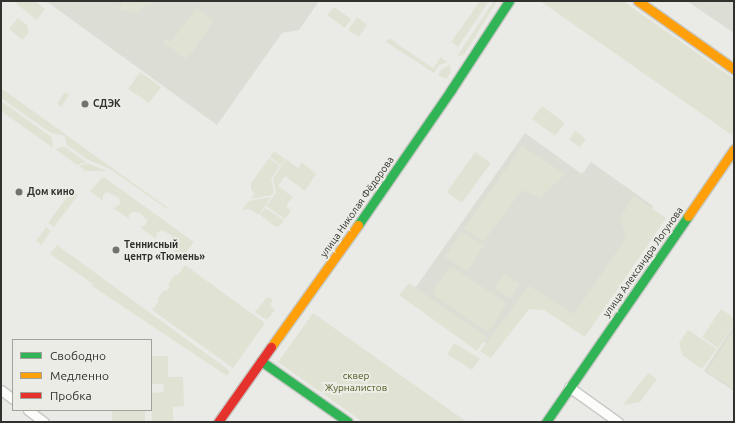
<!DOCTYPE html>
<meta charset="utf-8">
<style>
body{margin:0}
#map{position:relative;width:735px;height:423px;overflow:hidden;background:#eaebe6;font-family:Ubuntu,sans-serif}
div>[style]{position:absolute}
[style*='--x']{left:calc(var(--x)*1px);top:calc(var(--y)*1px);width:calc(var(--w)*1px);rotate:calc(var(--a)*1deg)}
.built>*{inset:0;background:#dcddd4}
.green>*{inset:0;background:#e0e3d4}
.roads{filter:drop-shadow(1px 0 #c7c8c4) drop-shadow(-1px 0 #c7c8c4) drop-shadow(0 1px #c7c8c4) drop-shadow(0 -1px #c7c8c4)}
.street>*{height:9px;margin:-4.5px;padding:0 4.5px;transform-origin:4.5px;border-radius:4.5px;background:#fcfcfb}
.fast>*{height:9px;margin:-4.5px;padding:0 4.5px;transform-origin:4.5px;border-radius:4.5px;background:#30b455}
.slow>*{height:9px;margin:-4.5px;padding:0 4.5px;transform-origin:4.5px;border-radius:4.5px;background:#ff9f0a}
.jam>*{height:9px;margin:-4.5px;padding:0 4.5px;transform-origin:4.5px;border-radius:4.5px;background:#e5322d}
.dots>*{width:11px;height:11px;translate:-50% -50%;box-sizing:border-box;border:2px solid #ebece5;border-radius:50%}
span{translate:-50% -50%;white-space:nowrap;text-align:center;line-height:1.15;-webkit-text-stroke:4px #ebece5;paint-order:stroke}
.poi-label{font-size:10px;color:#31322f;font-weight:700}
.left{translate:0 -50%;text-align:left}
.street-label{font-size:10px;color:#31322f}
.park-label{font-size:10px;color:#545920}
.frame{position:absolute;inset:0;border:2px solid #31322f;pointer-events:none}
.legend{position:absolute;left:12px;top:339px;width:140px;height:72px;box-sizing:border-box;background:#ebece5;border:1px solid #a1a29c;margin:0;padding:5px 7px;list-style:none;font-size:12px;color:#31322f}
.legend li{display:flex;align-items:center;gap:8px;height:20px}
.legend b{width:20px;border:1px solid #a1a29c}
</style>
<div id="map">
<div class="built">
<div style="clip-path:polygon(46px 1px,319px 1px,299px 30px,282px 33px,217px 125px)"></div>
<div style="clip-path:polygon(687px 1px,734px 1px,734px 33px)"></div>
<div style="clip-path:polygon(525px 133px,582px 174px,591px 162px,653px 206px,572px 320px,531px 291px,491px 347px,413px 291px)"></div>
<div style="clip-path:polygon(734px 325px,734px 391px,704px 371px)"></div>
</div>
<div class="green">
<div style="clip-path:polygon(15px 1px,35px 1px,45px 9px,37px 20px,14px 2px)"></div>
<div style="clip-path:polygon(123px 1px,154px 1px,151px 6px,145px 5px,138px 13px,119px 9px)"></div>
<div style="clip-path:polygon(480px 1px,489px 1px,458px 47px,451px 42px)"></div>
<div style="clip-path:polygon(494px 1px,497px 1px,464px 55px,457px 56px)"></div>
<div style="clip-path:polygon(540px 1px,623px 1px,734px 79px,734px 132px,732px 135px)"></div>
<div style="clip-path:polygon(334px 7px,351px 19px,345px 28px,327px 15px)"></div>
<div style="clip-path:polygon(196px 8px,214px 21px,187px 59px,163px 43px,166px 39px,171px 42px)"></div>
<div style="clip-path:polygon(357px 17px,367px 25px,359px 37px,348px 30px)"></div>
<div style="clip-path:polygon(18px 18px,28px 26px,28px 34px,22px 40px,9px 29px)"></div>
<div style="clip-path:polygon(389px 38px,433px 68px,441px 57px,447px 62px,439px 65px,434px 73px,386px 42px)"></div>
<div style="clip-path:polygon(450px 65px,451px 73px,446px 79px,438px 75px,442px 69px)"></div>
<div style="clip-path:polygon(140px 72px,161px 87px,149px 103px,128px 89px)"></div>
<div style="clip-path:polygon(1px 88px,168px 208px,167px 209px,110px 169px,88px 160px,67px 145px,65px 137px,62px 135px,51px 133px,1px 98px)"></div>
<div style="clip-path:polygon(65px 92px,69px 95px,61px 107px,57px 103px)"></div>
<div style="clip-path:polygon(1px 101px,50px 136px,52px 139px,53px 148px,1px 111px)"></div>
<div style="clip-path:polygon(542px 106px,565px 123px,555px 136px,532px 119px)"></div>
<div style="clip-path:polygon(575px 131px,586px 139px,580px 147px,569px 140px)"></div>
<div style="clip-path:polygon(522px 146px,565px 174px,540px 198px,522px 190px,484px 241px,464px 229px)"></div>
<div style="clip-path:polygon(62px 147px,65px 147px,86px 162px,77px 165px,55px 149px)"></div>
<div style="clip-path:polygon(274px 151px,285px 159px,281px 165px,270px 157px)"></div>
<div style="clip-path:polygon(475px 152px,491px 163px,462px 203px,447px 192px)"></div>
<div style="clip-path:polygon(269px 158px,279px 165px,277px 167px,280px 166px,271px 179px,274px 192px,272px 195px,250px 199px,255px 193px,251px 190px,251px 183px)"></div>
<div style="clip-path:polygon(286px 159px,298px 168px,302px 162px,316px 174px,305px 191px,285px 176px,278px 186px,293px 197px,286px 206px,291px 211px,285px 219px,266px 206px,276px 193px,273px 179px)"></div>
<div style="clip-path:polygon(87px 163px,107px 171px,85px 171px,79px 166px)"></div>
<div style="clip-path:polygon(102px 178px,105px 178px,194px 242px,182px 258px,167px 247px,174px 242px,172px 236px,162px 230px,157px 233px,156px 239px,140px 227px,146px 225px,147px 220px,139px 212px,132px 212px,129px 215px,129px 219px,113px 208px,120px 204px,119px 198px,107px 192px,103px 195px,103px 201px,90px 191px)"></div>
<div style="clip-path:polygon(72px 190px,78px 195px,54px 227px,48px 223px)"></div>
<div style="clip-path:polygon(634px 196px,666px 218px,585px 337px,544px 310px,529px 309px,491px 358px,480px 351px,529px 286px,574px 314px,626px 238px,620px 218px)"></div>
<div style="clip-path:polygon(271px 197px,259px 215px,249px 209px,242px 210px,249px 201px)"></div>
<div style="clip-path:polygon(265px 208px,284px 220px,280px 226px,276px 227px,260px 215px)"></div>
<div style="clip-path:polygon(46px 227px,51px 231px,41px 245px,36px 241px)"></div>
<div style="clip-path:polygon(461px 232px,484px 245px,467px 271px,445px 257px)"></div>
<div style="clip-path:polygon(57px 245px,230px 371px,227px 376px,92px 286px,93px 284px,50px 254px)"></div>
<div style="clip-path:polygon(185px 265px,265px 323px,233px 368px,152px 310px,159px 300px,157px 299px,164px 290px,166px 291px,170px 286px,168px 284px,175px 275px,177px 276px)"></div>
<div style="clip-path:polygon(449px 268px,453px 268px,504px 301px,505px 306px,491px 329px,485px 330px,434px 295px,434px 289px)"></div>
<div style="clip-path:polygon(504px 274px,520px 284px,510px 299px,495px 288px)"></div>
<div style="clip-path:polygon(409px 283px,487px 337px,477px 351px,399px 295px)"></div>
<div style="clip-path:polygon(267px 297px,273px 299px,270px 306px,275px 310px,267px 320px,255px 312px)"></div>
<div style="clip-path:polygon(721px 309px,734px 318px,734px 324px,718px 348px,702px 337px)"></div>
<div style="clip-path:polygon(313px 313px,467px 422px,363px 422px,278px 362px)"></div>
<div style="clip-path:polygon(688px 330px,717px 349px,702px 369px,682px 355px,679px 343px)"></div>
<div style="clip-path:polygon(734px 330px,734px 389px,707px 371px)"></div>
<div style="clip-path:polygon(454px 343px,480px 359px,472px 370px,447px 354px)"></div>
<div style="clip-path:polygon(151px 356px,168px 356px,168px 377px,183px 377px,184px 406px,173px 407px,173px 422px,152px 422px,151px 393px,164px 392px,163px 384px,151px 384px)"></div>
<div style="clip-path:polygon(648px 373px,657px 379px,640px 402px,623px 405px)"></div>
<div style="clip-path:polygon(112px 410px,145px 410px,145px 422px,112px 422px)"></div>
</div>
<div class="roads">
<div class="street">
<div style="--x:569;--y:387;--w:60;--a:35.5"></div>
<div style="--x:1;--y:390;--w:15;--a:37"></div>
<div style="--x:28;--y:410;--w:20;--a:37"></div>
</div>
<div class="fast">
<div style="--x:358;--y:225;--w:164;--a:-55.4"></div>
<div style="--x:451;--y:90;--w:106;--a:-56.9"></div>
<div style="--x:261;--y:361;--w:106;--a:35"></div>
<div style="--x:546;--y:422;--w:250;--a:-55.4"></div>
</div>
<div class="slow">
<div style="--x:638;--y:1;--w:118;--a:35.3"></div>
<div style="--x:688;--y:216;--w:81;--a:-55.5"></div>
<div style="--x:271;--y:347;--w:150;--a:-54.5"></div>
</div>
<div class="jam">
<div style="--x:218;--y:422;--w:92;--a:-54.8"></div>
</div>
</div>
<div class="dots">
<div style="left:85px;top:104px;background:#72736f"></div>
<div style="left:19px;top:192px;background:#72736f"></div>
<div style="left:116px;top:250px;background:#72736f"></div>
</div>
<div class="poi-label">
<span class="left" style="left:93px;top:104px">СДЭК</span>
<span class="left" style="left:27px;top:192px">Дом кино</span>
<span class="left" style="left:124px;top:250px">Теннисный<br>центр «Тюмень»</span>
</div>
<div class="street-label">
<span style="left:357px;top:207px;rotate:-55deg">улица Николая Фёдорова</span>
<span style="left:643px;top:262px;rotate:-55deg">улица Александра Логунова</span>
</div>
<div class="park-label">
<span style="left:356px;top:381px">сквер<br>Журналистов</span>
</div>
<div class="frame"></div>
<ul class="legend">
<li><b style="height:5px;background:#30b455"></b>Свободно</li>
<li><b style="height:5px;background:#ff9f0a"></b>Медленно</li>
<li><b style="height:5px;background:#e5322d"></b>Пробка</li>
</ul>
</div>
